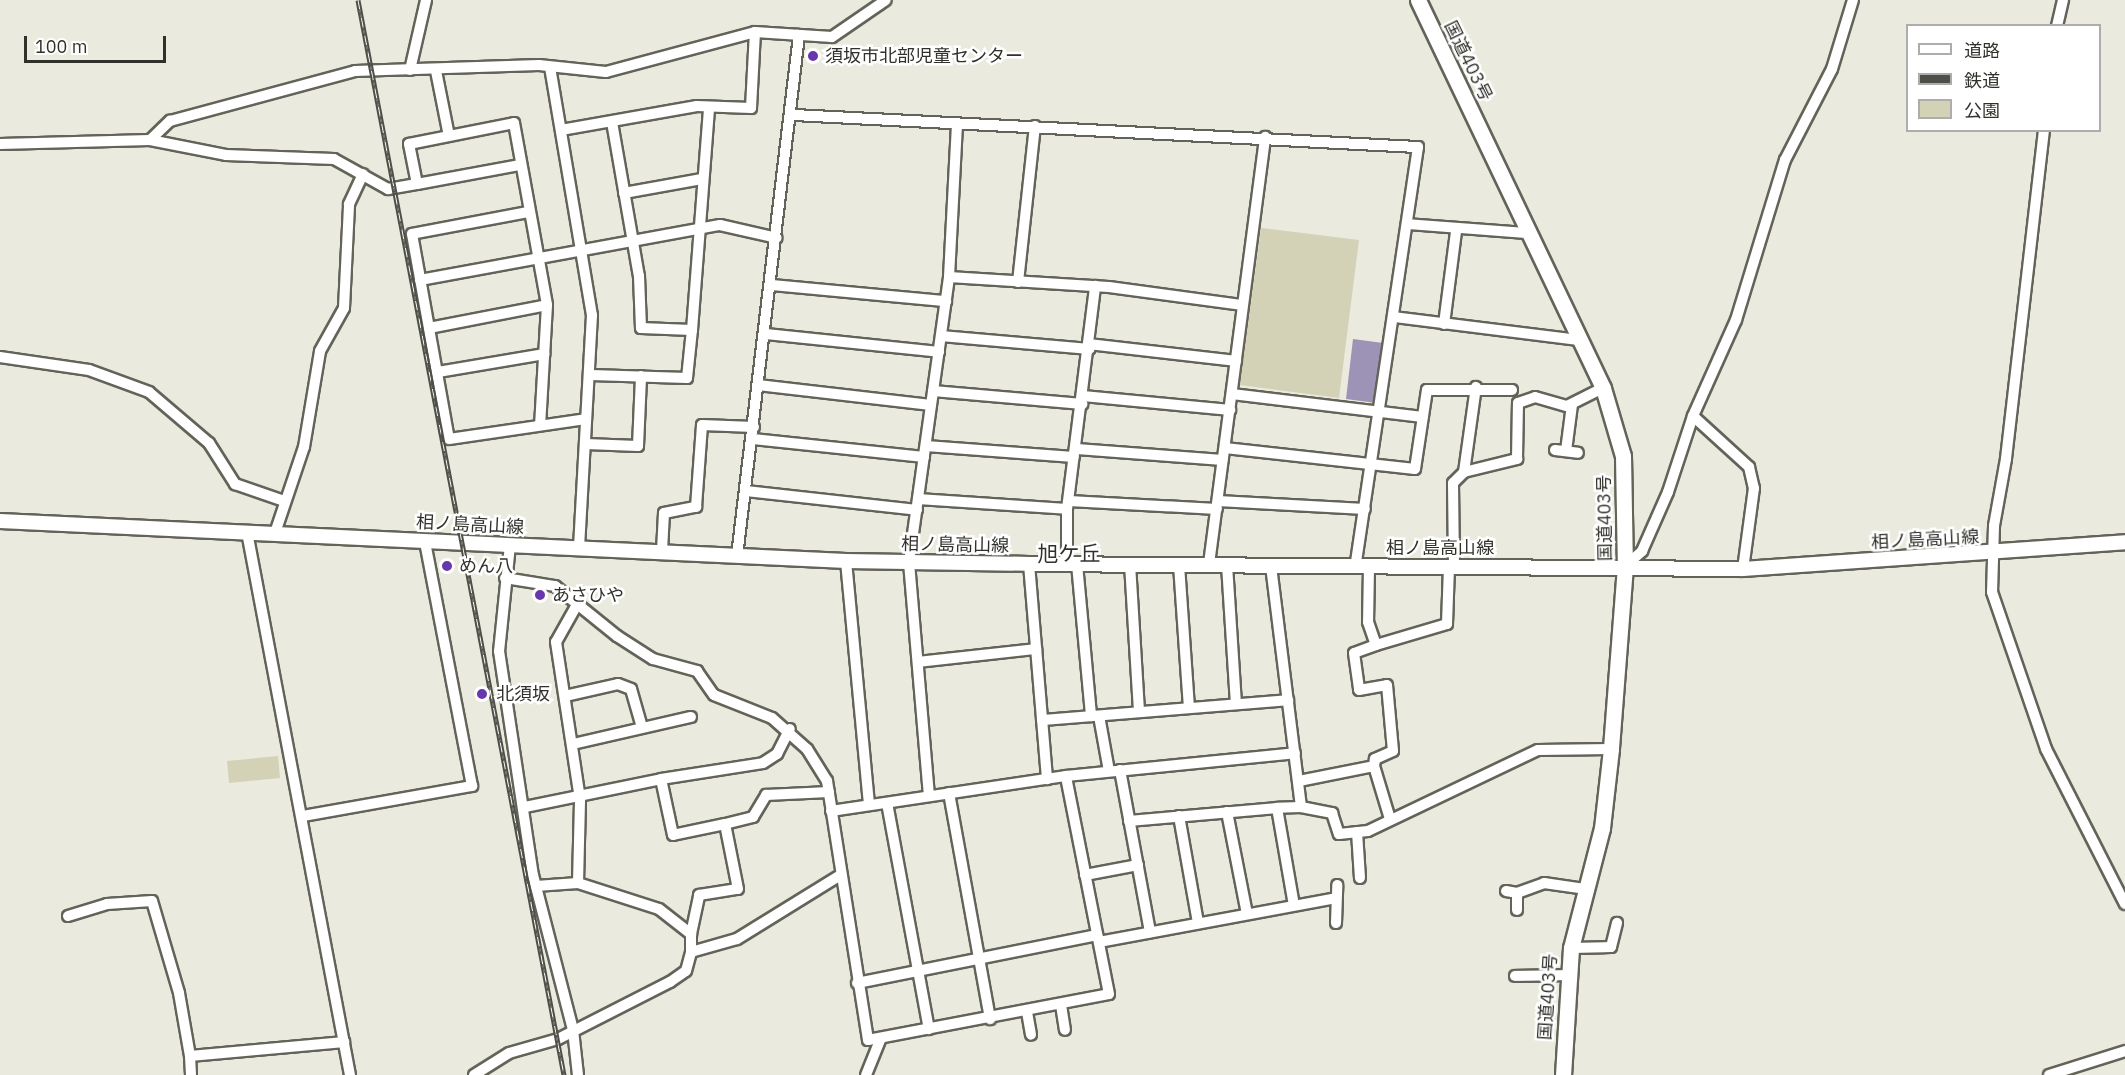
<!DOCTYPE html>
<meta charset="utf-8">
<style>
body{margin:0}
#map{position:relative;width:2125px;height:1075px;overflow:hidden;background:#eaeade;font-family:"IBM Plex Sans","Noto Sans JP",sans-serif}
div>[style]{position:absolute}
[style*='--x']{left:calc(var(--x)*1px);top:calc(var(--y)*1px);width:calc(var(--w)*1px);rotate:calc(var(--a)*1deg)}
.green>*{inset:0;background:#d4d2b6}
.water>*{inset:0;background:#9d93b6}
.roads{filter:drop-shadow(2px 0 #646359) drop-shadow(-2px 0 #646359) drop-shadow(0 2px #646359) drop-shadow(0 -2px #646359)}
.minor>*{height:10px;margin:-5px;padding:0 5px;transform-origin:5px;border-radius:5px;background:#fff}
.major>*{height:14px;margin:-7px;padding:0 7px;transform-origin:7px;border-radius:7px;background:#fff}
.highway>*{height:15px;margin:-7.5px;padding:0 7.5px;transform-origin:7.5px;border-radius:7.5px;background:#fff}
.rail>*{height:5px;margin-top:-2.5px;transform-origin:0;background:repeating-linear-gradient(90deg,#fff 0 9px,#4f4f49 0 18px);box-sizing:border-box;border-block:2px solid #4f4f49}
.dots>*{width:16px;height:16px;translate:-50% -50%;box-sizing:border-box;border:3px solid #fff;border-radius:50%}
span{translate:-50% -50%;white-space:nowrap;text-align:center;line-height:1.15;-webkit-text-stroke:5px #fff;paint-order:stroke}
.poi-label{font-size:18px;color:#31312c}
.left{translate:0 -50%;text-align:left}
.street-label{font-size:18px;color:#31312c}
.quarter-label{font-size:21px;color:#31312c}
.legend{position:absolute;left:1906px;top:24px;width:195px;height:108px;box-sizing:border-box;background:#fff;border:2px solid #adadab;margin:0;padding:8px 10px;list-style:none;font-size:18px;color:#31312c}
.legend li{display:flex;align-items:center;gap:12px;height:30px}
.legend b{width:30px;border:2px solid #adadab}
.scale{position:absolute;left:24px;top:36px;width:142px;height:27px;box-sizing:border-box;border:3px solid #31312c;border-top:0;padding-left:8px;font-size:18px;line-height:21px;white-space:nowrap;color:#31312c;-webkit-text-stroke:4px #fff;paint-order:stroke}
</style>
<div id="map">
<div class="green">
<div style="clip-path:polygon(1261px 228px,1359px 240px,1339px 398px,1240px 385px)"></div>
<div style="clip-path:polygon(278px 756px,280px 778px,229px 783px,227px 761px)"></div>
</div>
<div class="water">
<div style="clip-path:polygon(1353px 339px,1383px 343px,1376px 403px,1346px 399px)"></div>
</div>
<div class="roads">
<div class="minor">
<div style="--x:2057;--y:26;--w:27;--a:-77"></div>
<div style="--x:550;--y:67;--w:252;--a:80.4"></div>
<div style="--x:592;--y:315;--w:233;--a:93.2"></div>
<div style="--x:410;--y:70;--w:72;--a:-77.1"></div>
<div style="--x:436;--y:71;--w:66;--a:78.7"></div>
<div style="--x:794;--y:115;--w:625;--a:2.94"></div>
<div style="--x:1418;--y:147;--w:425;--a:98.5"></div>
<div style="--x:612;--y:122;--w:156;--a:80.1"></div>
<div style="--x:639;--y:276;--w:52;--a:87.8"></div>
<div style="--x:641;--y:328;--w:51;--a:2.2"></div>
<div style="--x:692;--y:330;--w:223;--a:-85.6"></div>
<div style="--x:561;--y:130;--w:138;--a:-10"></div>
<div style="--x:697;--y:106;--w:54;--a:2.1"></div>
<div style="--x:751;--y:108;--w:76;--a:-87"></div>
<div style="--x:2044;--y:130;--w:331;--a:96.6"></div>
<div style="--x:2006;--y:459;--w:68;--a:100.2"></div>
<div style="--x:1994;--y:526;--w:66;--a:91.7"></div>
<div style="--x:1992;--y:592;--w:166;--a:71"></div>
<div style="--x:2046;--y:749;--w:174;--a:63"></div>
<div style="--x:150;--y:140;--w:28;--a:-44"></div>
<div style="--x:170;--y:121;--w:192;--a:-15.1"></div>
<div style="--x:355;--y:71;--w:184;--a:-1.9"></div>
<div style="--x:539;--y:65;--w:67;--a:6"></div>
<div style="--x:606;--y:72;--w:154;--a:-15"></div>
<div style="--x:755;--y:32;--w:77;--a:3.7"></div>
<div style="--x:832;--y:37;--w:65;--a:-34.4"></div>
<div style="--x:0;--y:144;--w:150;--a:-1.5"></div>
<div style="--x:150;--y:140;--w:77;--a:11.2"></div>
<div style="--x:226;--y:155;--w:108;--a:2.1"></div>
<div style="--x:334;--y:159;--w:62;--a:29.1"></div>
<div style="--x:388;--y:189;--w:29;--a:-10"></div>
<div style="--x:417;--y:184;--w:41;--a:-101.3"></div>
<div style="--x:409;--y:144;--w:107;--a:-11.3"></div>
<div style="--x:514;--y:123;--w:185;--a:79.7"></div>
<div style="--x:547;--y:305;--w:120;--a:93.3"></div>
<div style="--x:417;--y:184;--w:105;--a:-10.5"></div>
<div style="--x:624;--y:193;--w:79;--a:-10.2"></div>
<div style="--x:528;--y:212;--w:118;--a:169.3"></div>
<div style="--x:412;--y:234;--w:208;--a:79.8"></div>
<div style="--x:449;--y:439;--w:138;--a:-8.3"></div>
<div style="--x:1407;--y:224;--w:121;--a:4.3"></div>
<div style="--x:949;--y:277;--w:153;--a:-87"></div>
<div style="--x:420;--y:280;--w:305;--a:-10.4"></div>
<div style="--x:720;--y:225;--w:58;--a:12.8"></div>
<div style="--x:1018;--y:282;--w:157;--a:-83.8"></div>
<div style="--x:772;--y:285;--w:175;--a:5.3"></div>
<div style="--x:1394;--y:317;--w:185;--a:7.1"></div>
<div style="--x:1444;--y:324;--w:94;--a:-82.6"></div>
<div style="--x:429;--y:328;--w:120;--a:-11"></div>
<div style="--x:766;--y:334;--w:174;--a:5.9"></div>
<div style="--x:941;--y:336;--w:149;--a:5"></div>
<div style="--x:1089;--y:344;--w:148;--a:6.6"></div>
<div style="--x:0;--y:357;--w:90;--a:8.3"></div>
<div style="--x:89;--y:370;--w:64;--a:20.1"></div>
<div style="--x:149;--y:392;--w:79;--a:40.4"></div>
<div style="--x:209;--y:443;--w:49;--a:57.6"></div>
<div style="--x:235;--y:484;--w:52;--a:19.1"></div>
<div style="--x:438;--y:372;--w:108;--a:-9.6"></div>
<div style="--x:591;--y:375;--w:96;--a:1.8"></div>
<div style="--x:687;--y:378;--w:48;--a:-84.1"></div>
<div style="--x:758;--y:385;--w:174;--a:6.6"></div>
<div style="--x:933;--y:391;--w:150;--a:5"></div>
<div style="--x:1232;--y:394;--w:192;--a:6.9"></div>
<div style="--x:1083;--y:396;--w:148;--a:5.4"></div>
<div style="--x:1693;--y:416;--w:76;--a:42.3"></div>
<div style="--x:1749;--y:467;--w:22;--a:77"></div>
<div style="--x:1754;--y:488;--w:82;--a:97.7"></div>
<div style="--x:753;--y:439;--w:172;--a:6"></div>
<div style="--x:586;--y:444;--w:52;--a:2.2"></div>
<div style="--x:638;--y:446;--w:70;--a:-87.5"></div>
<div style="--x:926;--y:446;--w:148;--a:4.3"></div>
<div style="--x:1225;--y:448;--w:191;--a:6.3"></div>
<div style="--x:1415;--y:469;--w:80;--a:-81.4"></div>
<div style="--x:1427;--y:390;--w:85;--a:0"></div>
<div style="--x:1077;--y:449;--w:146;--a:4.3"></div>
<div style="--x:1555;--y:450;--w:23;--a:7"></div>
<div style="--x:1566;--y:451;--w:46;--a:-82.6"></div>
<div style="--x:1464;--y:472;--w:86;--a:-82"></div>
<div style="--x:746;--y:491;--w:172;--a:6.3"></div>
<div style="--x:918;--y:499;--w:149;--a:3.8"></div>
<div style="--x:1069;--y:501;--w:148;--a:3.1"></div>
<div style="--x:1218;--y:501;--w:147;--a:3.1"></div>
<div style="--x:247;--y:532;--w:553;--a:79.26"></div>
<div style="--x:275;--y:533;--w:91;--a:-71.4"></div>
<div style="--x:304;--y:447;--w:97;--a:-80.5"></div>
<div style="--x:320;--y:351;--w:49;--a:-60.8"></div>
<div style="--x:344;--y:308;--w:104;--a:-87.2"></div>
<div style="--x:349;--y:204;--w:33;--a:-65"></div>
<div style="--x:510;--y:545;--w:107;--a:95.9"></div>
<div style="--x:499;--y:651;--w:227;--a:81.4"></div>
<div style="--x:533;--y:875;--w:160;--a:75.5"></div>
<div style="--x:573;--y:1030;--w:45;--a:83.7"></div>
<div style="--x:662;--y:551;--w:38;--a:-87"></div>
<div style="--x:664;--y:513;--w:33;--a:-11"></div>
<div style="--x:696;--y:507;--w:82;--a:-85.8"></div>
<div style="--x:702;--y:425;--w:52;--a:2.2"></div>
<div style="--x:737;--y:556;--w:525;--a:-83.21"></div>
<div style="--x:846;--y:561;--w:245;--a:84.6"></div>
<div style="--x:1029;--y:564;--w:216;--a:85.2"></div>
<div style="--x:1067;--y:564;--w:55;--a:-90"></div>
<div style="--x:1067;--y:509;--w:225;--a:-82.8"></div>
<div style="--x:1077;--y:564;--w:153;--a:84.7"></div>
<div style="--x:1130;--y:564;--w:148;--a:86.5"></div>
<div style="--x:1209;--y:564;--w:431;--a:-82.5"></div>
<div style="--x:1179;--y:565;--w:143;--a:86"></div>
<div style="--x:1227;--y:565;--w:139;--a:86.3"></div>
<div style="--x:1271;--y:566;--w:243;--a:82.9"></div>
<div style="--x:1301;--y:807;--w:24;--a:178"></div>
<div style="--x:1277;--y:808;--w:98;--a:80.1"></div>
<div style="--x:1454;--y:566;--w:83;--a:-90.7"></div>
<div style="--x:1453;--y:483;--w:16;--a:-45"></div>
<div style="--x:1464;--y:472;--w:55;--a:-13.8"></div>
<div style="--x:1517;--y:459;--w:56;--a:-89"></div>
<div style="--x:1518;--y:403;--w:18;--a:-19"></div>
<div style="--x:1535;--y:397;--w:33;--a:16"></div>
<div style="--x:1567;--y:406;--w:40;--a:-26.6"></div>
<div style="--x:1625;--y:566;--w:23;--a:-41"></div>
<div style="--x:1642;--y:551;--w:64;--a:-66.2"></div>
<div style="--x:1668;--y:492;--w:80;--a:-71.8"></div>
<div style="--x:1693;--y:416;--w:105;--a:-65.9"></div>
<div style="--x:1736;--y:320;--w:167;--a:-73"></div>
<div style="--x:1785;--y:160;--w:102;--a:-62.7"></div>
<div style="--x:1832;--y:69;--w:72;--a:-73.1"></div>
<div style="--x:1369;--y:567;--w:55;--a:91"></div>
<div style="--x:1368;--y:622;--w:24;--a:71"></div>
<div style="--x:1376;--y:645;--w:23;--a:160"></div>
<div style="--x:1354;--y:653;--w:37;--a:82"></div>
<div style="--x:1359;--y:690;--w:28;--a:-10"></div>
<div style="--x:1387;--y:685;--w:66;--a:84.8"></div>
<div style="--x:1393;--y:751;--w:20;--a:156"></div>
<div style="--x:1375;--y:759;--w:7;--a:98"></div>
<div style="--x:505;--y:578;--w:51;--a:9.1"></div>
<div style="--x:555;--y:586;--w:80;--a:38.9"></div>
<div style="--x:617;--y:636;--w:43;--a:32.6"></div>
<div style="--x:653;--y:659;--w:46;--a:15.3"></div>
<div style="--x:697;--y:671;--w:29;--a:55"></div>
<div style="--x:714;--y:695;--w:62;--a:21.6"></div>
<div style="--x:772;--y:718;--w:47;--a:41.5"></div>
<div style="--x:807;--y:749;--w:38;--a:58"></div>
<div style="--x:827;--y:781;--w:262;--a:81"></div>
<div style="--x:868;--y:1040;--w:245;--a:-10.8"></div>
<div style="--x:1109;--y:994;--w:222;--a:-101.2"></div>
<div style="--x:1376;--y:645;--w:74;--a:-16.5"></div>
<div style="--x:1447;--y:624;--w:58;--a:-88"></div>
<div style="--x:918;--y:662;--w:119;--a:-6.3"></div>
<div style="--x:565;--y:696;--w:54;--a:-12.8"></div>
<div style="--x:618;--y:684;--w:14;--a:21"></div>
<div style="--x:631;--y:689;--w:40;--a:74"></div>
<div style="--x:1099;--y:716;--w:56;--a:79.7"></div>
<div style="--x:1042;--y:720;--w:247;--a:-4.6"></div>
<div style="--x:573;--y:744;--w:121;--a:-12.9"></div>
<div style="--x:1120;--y:770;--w:165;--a:79.5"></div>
<div style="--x:1299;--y:781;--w:76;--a:-11.3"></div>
<div style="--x:1374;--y:766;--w:55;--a:73.2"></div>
<div style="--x:949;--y:793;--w:230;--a:79.7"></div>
<div style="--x:929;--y:796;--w:235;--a:-94.9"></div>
<div style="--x:909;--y:562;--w:288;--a:-82"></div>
<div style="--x:949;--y:277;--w:160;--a:3.6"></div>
<div style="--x:1109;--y:287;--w:135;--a:7.7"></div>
<div style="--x:887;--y:803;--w:230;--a:79.5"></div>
<div style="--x:525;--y:807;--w:139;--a:-11.6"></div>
<div style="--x:1301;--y:807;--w:32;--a:11"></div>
<div style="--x:1332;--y:813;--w:22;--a:72"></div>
<div style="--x:1339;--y:834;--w:29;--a:-6"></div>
<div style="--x:1368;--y:831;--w:188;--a:-25.5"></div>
<div style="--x:1538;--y:750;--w:73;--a:-0.8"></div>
<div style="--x:831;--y:811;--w:238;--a:-8.5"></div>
<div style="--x:1066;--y:776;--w:230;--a:-5.7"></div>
<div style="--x:1227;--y:812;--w:104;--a:78.9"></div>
<div style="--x:303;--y:816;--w:172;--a:-10.1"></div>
<div style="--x:472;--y:786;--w:249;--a:-100.9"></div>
<div style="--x:1179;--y:816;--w:109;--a:79.9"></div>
<div style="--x:1129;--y:821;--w:149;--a:-5"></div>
<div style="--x:725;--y:824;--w:53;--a:168.1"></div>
<div style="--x:673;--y:835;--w:57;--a:-102.1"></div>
<div style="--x:661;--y:779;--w:103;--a:-8.9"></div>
<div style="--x:763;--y:763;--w:17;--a:-33"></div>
<div style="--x:777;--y:754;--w:28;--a:-63"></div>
<div style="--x:1357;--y:832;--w:46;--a:86.3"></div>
<div style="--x:1085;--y:875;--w:54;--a:-10.7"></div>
<div style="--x:578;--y:883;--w:85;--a:17.8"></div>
<div style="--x:659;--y:909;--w:41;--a:38"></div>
<div style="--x:691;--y:934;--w:18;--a:90"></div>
<div style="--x:536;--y:886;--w:42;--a:-4.1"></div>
<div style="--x:578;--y:883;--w:84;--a:-88.6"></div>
<div style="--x:580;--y:799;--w:159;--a:-98.7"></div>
<div style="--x:556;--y:642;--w:45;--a:-60.6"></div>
<div style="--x:1506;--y:891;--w:11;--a:10"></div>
<div style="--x:1517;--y:893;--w:29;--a:-20"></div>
<div style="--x:1544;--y:883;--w:41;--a:8.3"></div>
<div style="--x:1517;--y:893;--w:17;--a:90"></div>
<div style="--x:68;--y:916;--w:41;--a:-17.1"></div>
<div style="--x:107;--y:904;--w:45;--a:-3.8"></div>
<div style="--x:152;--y:901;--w:96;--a:73.6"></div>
<div style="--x:179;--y:993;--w:64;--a:80.1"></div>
<div style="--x:1336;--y:923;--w:38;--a:-88"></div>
<div style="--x:691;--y:934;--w:40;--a:-78"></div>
<div style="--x:699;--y:895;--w:39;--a:-9"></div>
<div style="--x:738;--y:889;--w:66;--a:-101.3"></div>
<div style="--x:725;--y:824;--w:29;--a:-14"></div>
<div style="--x:753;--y:817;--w:26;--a:-59"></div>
<div style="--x:766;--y:795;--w:63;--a:-2.7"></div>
<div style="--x:1099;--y:942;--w:241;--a:-10.5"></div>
<div style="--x:1571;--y:948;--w:40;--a:-1.4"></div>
<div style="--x:1611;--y:947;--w:25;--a:-76"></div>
<div style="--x:1515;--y:976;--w:53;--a:-1.1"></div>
<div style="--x:857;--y:983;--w:245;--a:-11.3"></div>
<div style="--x:1061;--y:1005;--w:25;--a:81"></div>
<div style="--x:1027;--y:1012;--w:23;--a:80"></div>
<div style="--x:191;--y:1075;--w:19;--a:-93"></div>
<div style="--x:190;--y:1056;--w:155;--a:-5.2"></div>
<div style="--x:474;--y:1075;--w:41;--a:-32.2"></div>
<div style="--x:509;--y:1053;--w:51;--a:-15.9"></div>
<div style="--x:558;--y:1039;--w:126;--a:-27"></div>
<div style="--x:670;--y:982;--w:19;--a:-35"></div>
<div style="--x:686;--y:971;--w:20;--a:-75"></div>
<div style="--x:691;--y:952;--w:48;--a:-15.8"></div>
<div style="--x:737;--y:939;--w:120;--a:-31.7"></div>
<div style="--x:866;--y:1075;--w:40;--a:-68"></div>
<div style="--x:2049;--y:1075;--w:80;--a:-17.5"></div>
</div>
<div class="major">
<div style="--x:0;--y:521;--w:847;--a:2.71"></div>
<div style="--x:846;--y:561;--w:183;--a:0.9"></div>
<div style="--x:1029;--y:564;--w:714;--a:0.4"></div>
<div style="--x:1743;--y:569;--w:383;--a:-4"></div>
</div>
<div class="highway">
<div style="--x:1418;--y:0;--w:430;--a:64.5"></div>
<div style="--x:1603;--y:388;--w:71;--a:73.6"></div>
<div style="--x:1623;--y:456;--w:110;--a:89"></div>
<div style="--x:1625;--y:566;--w:184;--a:94.4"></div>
<div style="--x:1611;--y:749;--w:80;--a:96.5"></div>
<div style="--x:1602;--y:828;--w:124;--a:104.5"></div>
<div style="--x:1571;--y:948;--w:127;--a:93.6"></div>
</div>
</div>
<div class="rail">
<div style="--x:358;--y:0;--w:1095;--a:79.15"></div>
</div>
<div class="dots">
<div style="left:813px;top:56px;background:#6836ad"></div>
<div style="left:447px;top:566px;background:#6836ad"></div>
<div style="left:540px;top:595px;background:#6836ad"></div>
<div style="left:482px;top:694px;background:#6836ad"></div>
</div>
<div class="poi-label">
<span class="left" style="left:825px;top:56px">須坂市北部児童センター</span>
<span class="left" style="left:459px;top:566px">めん八</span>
<span class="left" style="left:552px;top:595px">あさひや</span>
<span class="left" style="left:496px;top:694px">北須坂</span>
</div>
<div class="street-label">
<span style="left:1468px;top:61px;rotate:64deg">国道403号</span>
<span style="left:1605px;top:518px;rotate:-91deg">国道403号</span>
<span style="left:470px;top:525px;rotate:3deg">相ノ島高山線</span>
<span style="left:1925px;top:540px;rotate:-3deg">相ノ島高山線</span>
<span style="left:955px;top:545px;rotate:1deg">相ノ島高山線</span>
<span style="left:1440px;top:548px">相ノ島高山線</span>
<span style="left:1548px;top:997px;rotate:-86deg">国道403号</span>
</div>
<div class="quarter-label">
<span style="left:1069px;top:553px">旭ケ丘</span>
</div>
<ul class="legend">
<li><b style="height:8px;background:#fff"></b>道路</li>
<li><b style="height:8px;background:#4f4f49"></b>鉄道</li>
<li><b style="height:16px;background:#d4d2b6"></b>公園</li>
</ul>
<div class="scale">100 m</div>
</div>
